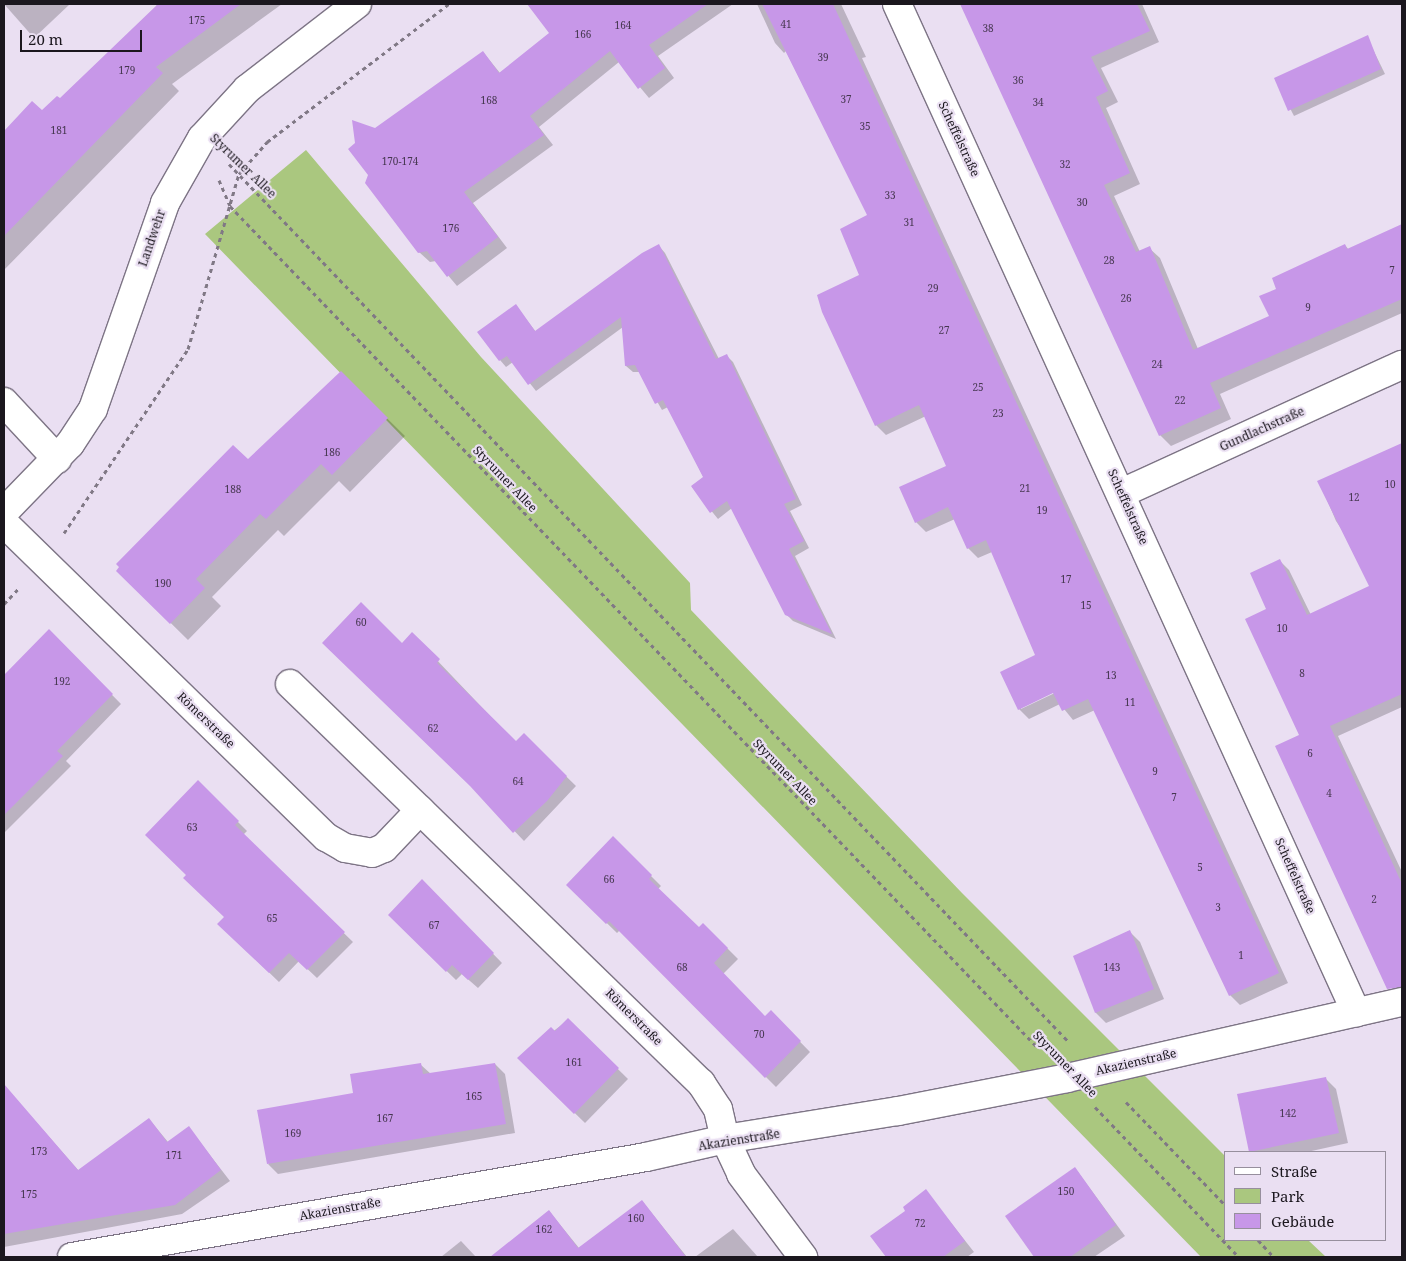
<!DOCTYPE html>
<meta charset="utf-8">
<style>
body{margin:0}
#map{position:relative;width:1406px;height:1261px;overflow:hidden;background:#eadff2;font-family:"Noto Serif",serif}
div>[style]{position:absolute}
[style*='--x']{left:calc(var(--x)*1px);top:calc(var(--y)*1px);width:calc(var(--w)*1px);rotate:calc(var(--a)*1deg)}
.green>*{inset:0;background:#aac77f}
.shadow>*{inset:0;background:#0003}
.building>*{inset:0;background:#c797e8}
.path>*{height:3px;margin-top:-1.5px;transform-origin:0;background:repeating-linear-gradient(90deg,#807885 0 4px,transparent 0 8px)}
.roads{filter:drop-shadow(1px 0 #7d7485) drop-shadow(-1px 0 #7d7485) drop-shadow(0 1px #7d7485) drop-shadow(0 -1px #7d7485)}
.minor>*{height:28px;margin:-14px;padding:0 14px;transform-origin:14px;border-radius:14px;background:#fff}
.tertiary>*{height:28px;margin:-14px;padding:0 14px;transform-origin:14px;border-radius:14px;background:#fff}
span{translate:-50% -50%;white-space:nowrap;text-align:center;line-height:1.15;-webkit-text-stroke:4.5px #eadff2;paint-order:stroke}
.number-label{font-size:10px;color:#463750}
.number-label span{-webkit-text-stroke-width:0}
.street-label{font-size:12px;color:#1b171e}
.frame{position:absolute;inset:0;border:5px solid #1b171e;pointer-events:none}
.legend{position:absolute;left:1224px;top:1151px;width:162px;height:90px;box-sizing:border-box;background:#eadff2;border:1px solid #978f9d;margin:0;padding:6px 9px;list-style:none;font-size:15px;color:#1b171e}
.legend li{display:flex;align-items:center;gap:10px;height:25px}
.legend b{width:25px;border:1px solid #978f9d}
.scale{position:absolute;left:20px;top:30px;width:122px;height:22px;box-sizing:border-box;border:2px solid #1b171e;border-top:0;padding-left:6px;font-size:15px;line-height:18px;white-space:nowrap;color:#1b171e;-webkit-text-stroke:4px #eadff2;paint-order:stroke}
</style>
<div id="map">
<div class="green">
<div style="clip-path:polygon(306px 150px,481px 357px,690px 583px,691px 610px,962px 893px,1225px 1156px,1225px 1240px,1308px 1240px,1326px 1257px,1201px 1257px,205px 234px)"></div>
</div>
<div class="shadow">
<div style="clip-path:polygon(4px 4px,70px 4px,34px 38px)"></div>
<div style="clip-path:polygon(155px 4px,282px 4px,172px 84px,179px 91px,4px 270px,4px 145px,39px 109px,42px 112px,60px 99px,157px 6px)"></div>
<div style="clip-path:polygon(539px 4px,733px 4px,658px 56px,674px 78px,649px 98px,619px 62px,539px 127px,553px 145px,473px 203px,507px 248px,457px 286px,436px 261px,430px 262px,419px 252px,369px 175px,375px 130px,483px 52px,500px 73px,550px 34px)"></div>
<div style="clip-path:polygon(evenodd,757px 4px,841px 4px,866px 57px,862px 58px,1288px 983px,1240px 1005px,1230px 995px,1095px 710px,1073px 720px,1060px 704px,1029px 719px,1019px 709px,1037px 656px,992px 552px,978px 558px,968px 548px,955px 519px,926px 532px,916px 522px,947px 466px,926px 416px,886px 435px,876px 425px,861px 276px,869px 216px,786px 51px,784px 53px,775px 43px,757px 4px,1058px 689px,1059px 691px,1021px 709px,1021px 706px,1058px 689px)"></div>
<div style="clip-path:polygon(962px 4px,1142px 4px,1159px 42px,1101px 68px,1118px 102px,1106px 108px,1140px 184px,1114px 196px,1140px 252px,1149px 248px,1160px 258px,1198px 349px,1270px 317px,1278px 289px,1345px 245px,1349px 250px,1402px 226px,1402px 313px,1220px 394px,1231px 419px,1171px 446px,1160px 435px)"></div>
<div style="clip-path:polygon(1367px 37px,1385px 74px,1294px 116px,1275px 79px)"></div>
<div style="clip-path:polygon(659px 246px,665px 253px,719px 359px,727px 356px,733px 362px,802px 505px,790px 511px,809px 548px,795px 556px,836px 639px,793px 621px,786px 614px,732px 508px,718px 519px,692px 487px,704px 478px,668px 407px,662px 410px,640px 372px,633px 372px,626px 366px,623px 327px,536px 391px,513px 362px,506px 367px,500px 360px,516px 306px,536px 332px)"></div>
<div style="clip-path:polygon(341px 373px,405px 436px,350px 492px,339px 481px,284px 536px,278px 530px,212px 597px,221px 606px,188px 640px,118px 571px,248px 461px)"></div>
<div style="clip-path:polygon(1402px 444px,1402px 551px,1367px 567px,1336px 521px,1319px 481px)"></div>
<div style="clip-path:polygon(1280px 561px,1289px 570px,1311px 615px,1396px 589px,1402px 602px,1402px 707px,1338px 736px,1402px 872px,1402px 976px,1388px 979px,1301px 736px,1268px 609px)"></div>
<div style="clip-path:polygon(49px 631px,121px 704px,66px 761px,71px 766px,4px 833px,4px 676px)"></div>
<div style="clip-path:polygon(412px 634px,516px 743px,524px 735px,576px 786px,524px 841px,473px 788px,402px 645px)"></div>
<div style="clip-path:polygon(198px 782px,247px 831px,243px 835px,353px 942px,317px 978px,299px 961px,279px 982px,228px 933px,225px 917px,187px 875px)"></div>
<div style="clip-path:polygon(613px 838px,661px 886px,658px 889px,699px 929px,703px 924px,738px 959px,723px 974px,765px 1017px,771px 1012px,810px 1052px,776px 1087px,620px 930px,617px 933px,568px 885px)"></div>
<div style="clip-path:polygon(422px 881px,502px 963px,478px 988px,462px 974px,456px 980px,389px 915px)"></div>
<div style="clip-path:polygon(1129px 931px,1140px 942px,1164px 999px,1106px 1023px,1096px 1013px,1075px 957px)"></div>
<div style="clip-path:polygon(568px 1020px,628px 1079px,585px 1123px,518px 1058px)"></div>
<div style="clip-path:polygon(495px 1064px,505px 1074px,515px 1133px,278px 1174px,268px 1164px,355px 1094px,421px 1065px,431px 1074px)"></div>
<div style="clip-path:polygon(1325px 1078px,1336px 1089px,1348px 1143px,1307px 1152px,1251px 1152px,1238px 1095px)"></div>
<div style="clip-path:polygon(8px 1090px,79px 1171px,149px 1119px,168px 1142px,189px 1128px,230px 1181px,182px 1214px,4px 1247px,4px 1168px,30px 1162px,4px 1130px,4px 1093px)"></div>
<div style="clip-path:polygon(1075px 1168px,1125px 1236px,1094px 1257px,1035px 1257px,1007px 1216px)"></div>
<div style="clip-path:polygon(926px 1191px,974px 1252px,967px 1257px,887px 1257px,872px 1237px,906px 1212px)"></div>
<div style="clip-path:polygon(642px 1201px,687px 1257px,492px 1257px,549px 1211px,579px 1248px)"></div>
<div style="clip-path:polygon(733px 1229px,758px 1257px,695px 1257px)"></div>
<div style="clip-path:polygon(461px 1241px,476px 1257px,441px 1257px)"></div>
</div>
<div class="building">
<div style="clip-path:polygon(158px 4px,241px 4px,156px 67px,163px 73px,4px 236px,4px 131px,32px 101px,42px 110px,57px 96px,60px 98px)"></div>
<div style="clip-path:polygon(527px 4px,708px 4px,649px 45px,665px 68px,638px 89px,610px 51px,530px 116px,544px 135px,464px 192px,498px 237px,447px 277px,427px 251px,418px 253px,365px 183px,368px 175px,348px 149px,355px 143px,352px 120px,375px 128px,483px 51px,499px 73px,549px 33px)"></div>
<div style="clip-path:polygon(762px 4px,833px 4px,1279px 973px,1229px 996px,1088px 699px,1062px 711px,1053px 693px,1018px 710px,1000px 672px,1035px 655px,986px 540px,967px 549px,948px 507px,915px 523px,899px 487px,946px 466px,919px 405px,875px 426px,822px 312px,817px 295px,859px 275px,840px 229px,867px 215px)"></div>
<div style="clip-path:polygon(960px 4px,1137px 4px,1150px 31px,1091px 57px,1108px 91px,1096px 97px,1130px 173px,1104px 185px,1136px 252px,1150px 246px,1193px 350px,1269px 316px,1259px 296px,1276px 289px,1272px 278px,1345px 244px,1347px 249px,1402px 224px,1402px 299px,1210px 383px,1221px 408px,1159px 436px)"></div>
<div style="clip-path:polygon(1368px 35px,1381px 69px,1288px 111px,1274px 78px)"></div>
<div style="clip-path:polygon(659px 244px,716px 359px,727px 354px,796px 499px,784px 504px,804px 541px,789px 549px,832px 634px,785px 615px,727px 501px,710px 513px,691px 486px,703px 477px,663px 400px,655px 404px,635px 365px,625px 366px,621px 317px,528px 385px,507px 356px,499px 361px,477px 332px,516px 304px,535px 331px,642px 253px)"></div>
<div style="clip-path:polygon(341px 371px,388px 418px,332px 475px,321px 464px,266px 519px,260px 514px,196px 579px,205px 588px,170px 624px,116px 571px,119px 567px,116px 564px,233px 445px,248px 459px)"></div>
<div style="clip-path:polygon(1402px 443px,1402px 694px,1330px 726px,1402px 884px,1402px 987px,1387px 989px,1275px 746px,1299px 735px,1245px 619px,1266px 609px,1250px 573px,1280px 559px,1307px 615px,1369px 586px,1317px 481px)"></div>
<div style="clip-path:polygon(361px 602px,402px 643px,412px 632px,440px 659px,437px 663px,516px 741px,524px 733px,567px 776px,547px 801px,513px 833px,470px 786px,322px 643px)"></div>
<div style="clip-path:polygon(49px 629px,113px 694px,57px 751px,63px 756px,4px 815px,4px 675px)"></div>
<div style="clip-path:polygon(198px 780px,239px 821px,235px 825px,345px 932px,307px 970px,289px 953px,269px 973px,217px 924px,224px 917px,183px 878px,186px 875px,145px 835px)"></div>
<div style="clip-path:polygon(613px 836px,652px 875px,649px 879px,699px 927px,703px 923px,728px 948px,714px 963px,765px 1016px,771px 1010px,801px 1041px,765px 1078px,609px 921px,606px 924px,566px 885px)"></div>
<div style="clip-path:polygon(422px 879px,494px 953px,468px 980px,452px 965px,446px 972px,388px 915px)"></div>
<div style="clip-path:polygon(1130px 930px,1154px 989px,1095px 1013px,1073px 956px)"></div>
<div style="clip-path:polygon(568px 1018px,619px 1068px,574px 1114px,517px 1058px,551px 1027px,555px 1031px)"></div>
<div style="clip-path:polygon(421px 1063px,423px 1074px,495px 1063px,506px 1124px,267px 1164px,257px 1110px,353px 1093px,350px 1074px)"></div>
<div style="clip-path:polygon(1326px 1077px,1339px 1133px,1249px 1152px,1237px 1094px)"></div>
<div style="clip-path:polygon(4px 1084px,78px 1170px,149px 1118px,167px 1142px,189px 1126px,221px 1170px,175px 1205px,4px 1234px)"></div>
<div style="clip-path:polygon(1075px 1167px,1116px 1225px,1070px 1257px,1034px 1257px,1005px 1216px)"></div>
<div style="clip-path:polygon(926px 1189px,965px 1241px,943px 1257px,886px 1257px,870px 1236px,905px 1211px,903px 1207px)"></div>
<div style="clip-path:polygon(642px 1200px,686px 1257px,490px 1257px,549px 1210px,578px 1248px)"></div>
</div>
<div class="path">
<div style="--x:229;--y:164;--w:1214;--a:46.27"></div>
<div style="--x:219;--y:180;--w:28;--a:67"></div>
<div style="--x:230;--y:206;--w:1166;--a:46.18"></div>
<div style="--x:64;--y:533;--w:222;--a:-56"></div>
<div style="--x:188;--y:349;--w:182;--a:-73.8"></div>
<div style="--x:239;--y:174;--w:43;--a:-48.8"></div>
<div style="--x:267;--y:142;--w:228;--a:-37.2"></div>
<div style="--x:4;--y:604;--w:22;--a:-47"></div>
<div style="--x:1126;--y:1102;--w:143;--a:46.1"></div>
<div style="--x:1095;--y:1107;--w:208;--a:46.2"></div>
<div style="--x:1258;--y:1240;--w:23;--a:47"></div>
</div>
<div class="roads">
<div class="minor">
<div style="--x:897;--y:4;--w:1108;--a:65.52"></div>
<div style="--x:4;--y:402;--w:78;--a:47.1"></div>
<div style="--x:1122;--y:493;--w:308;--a:-24.6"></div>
<div style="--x:4;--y:523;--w:450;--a:44.3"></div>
<div style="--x:326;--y:837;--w:22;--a:30"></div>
<div style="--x:345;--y:848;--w:27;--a:10"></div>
<div style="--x:372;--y:853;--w:13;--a:-23"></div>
<div style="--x:384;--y:848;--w:52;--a:-46.5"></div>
<div style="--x:420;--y:810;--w:392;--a:44.2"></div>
<div style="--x:701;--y:1083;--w:31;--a:57"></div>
<div style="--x:718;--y:1109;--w:31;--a:77"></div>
<div style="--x:725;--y:1139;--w:38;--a:65"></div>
<div style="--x:741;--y:1174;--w:104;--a:53.2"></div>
<div style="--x:290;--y:684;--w:181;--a:44.1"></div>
<div style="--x:72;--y:1257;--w:583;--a:-9.88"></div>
<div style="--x:646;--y:1157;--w:81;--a:-12.8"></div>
<div style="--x:725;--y:1139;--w:175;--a:-9.2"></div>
<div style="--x:898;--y:1111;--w:172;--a:-11"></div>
<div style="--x:1067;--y:1078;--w:344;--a:-12.8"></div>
</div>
<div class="tertiary">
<div style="--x:4;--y:512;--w:95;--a:-45.9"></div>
<div style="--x:70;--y:444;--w:42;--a:-56.7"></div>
<div style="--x:93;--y:409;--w:218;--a:-70.7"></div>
<div style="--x:165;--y:203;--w:75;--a:-60.4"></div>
<div style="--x:202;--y:138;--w:67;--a:-47.4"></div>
<div style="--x:247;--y:89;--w:139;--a:-37.7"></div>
</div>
</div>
<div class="number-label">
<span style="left:197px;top:21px">175</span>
<span style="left:786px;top:25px">41</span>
<span style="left:623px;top:26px">164</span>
<span style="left:988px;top:29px">38</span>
<span style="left:583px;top:35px">166</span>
<span style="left:823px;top:58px">39</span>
<span style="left:127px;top:71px">179</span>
<span style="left:1018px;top:81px">36</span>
<span style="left:846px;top:100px">37</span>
<span style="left:489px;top:101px">168</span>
<span style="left:1038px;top:103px">34</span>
<span style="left:865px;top:127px">35</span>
<span style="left:59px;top:131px">181</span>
<span style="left:400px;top:162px">170-174</span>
<span style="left:1065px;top:165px">32</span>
<span style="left:890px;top:196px">33</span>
<span style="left:1082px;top:203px">30</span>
<span style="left:909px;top:223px">31</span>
<span style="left:451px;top:229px">176</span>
<span style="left:1109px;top:261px">28</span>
<span style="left:1392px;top:271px">7</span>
<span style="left:933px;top:289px">29</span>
<span style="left:1126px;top:299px">26</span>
<span style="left:1308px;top:308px">9</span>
<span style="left:944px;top:331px">27</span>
<span style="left:1157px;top:365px">24</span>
<span style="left:978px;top:388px">25</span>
<span style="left:1180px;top:401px">22</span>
<span style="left:998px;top:414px">23</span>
<span style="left:332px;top:453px">186</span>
<span style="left:1390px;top:485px">10</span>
<span style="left:1025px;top:489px">21</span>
<span style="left:233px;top:490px">188</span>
<span style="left:1354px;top:498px">12</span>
<span style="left:1042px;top:511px">19</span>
<span style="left:1066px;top:580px">17</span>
<span style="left:163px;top:584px">190</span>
<span style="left:1086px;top:606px">15</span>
<span style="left:361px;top:623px">60</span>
<span style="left:1282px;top:629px">10</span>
<span style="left:1302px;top:674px">8</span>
<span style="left:1111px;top:676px">13</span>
<span style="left:62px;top:682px">192</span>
<span style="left:1130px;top:703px">11</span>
<span style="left:433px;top:729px">62</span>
<span style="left:1310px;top:754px">6</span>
<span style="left:1155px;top:772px">9</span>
<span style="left:518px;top:782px">64</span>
<span style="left:1329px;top:794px">4</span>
<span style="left:1174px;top:798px">7</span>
<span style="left:192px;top:828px">63</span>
<span style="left:1200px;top:868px">5</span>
<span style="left:609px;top:880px">66</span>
<span style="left:1374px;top:900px">2</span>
<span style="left:1218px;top:908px">3</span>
<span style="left:272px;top:919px">65</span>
<span style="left:434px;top:926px">67</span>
<span style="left:1241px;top:956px">1</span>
<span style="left:682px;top:968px">68</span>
<span style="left:1112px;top:968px">143</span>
<span style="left:759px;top:1035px">70</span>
<span style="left:574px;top:1063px">161</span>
<span style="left:474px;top:1097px">165</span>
<span style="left:1288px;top:1114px">142</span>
<span style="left:385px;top:1119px">167</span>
<span style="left:293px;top:1134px">169</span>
<span style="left:39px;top:1152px">173</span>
<span style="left:174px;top:1156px">171</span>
<span style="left:1066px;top:1192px">150</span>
<span style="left:29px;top:1195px">175</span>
<span style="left:636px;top:1219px">160</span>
<span style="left:920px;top:1224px">72</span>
<span style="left:544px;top:1230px">162</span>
</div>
<div class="street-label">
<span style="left:959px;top:139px;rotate:65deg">Scheffelstraße</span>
<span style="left:243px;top:166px;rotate:44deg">Styrumer Allee</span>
<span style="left:152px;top:238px;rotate:-71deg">Landwehr</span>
<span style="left:1262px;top:429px;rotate:-24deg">Gundlachstraße</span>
<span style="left:505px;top:479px;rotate:46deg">Styrumer Allee</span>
<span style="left:1128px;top:507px;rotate:66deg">Scheffelstraße</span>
<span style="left:206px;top:720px;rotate:44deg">Römerstraße</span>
<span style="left:785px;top:772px;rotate:46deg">Styrumer Allee</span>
<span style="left:1295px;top:876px;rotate:66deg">Scheffelstraße</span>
<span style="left:634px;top:1017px;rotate:45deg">Römerstraße</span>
<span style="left:1136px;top:1062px;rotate:-13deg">Akazienstraße</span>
<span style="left:1065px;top:1064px;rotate:46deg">Styrumer Allee</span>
<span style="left:739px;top:1140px;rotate:-9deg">Akazienstraße</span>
<span style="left:340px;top:1209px;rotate:-10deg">Akazienstraße</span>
</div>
<div class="frame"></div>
<ul class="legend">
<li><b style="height:6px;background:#fff"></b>Straße</li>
<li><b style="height:14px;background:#aac77f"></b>Park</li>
<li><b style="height:14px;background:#c797e8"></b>Gebäude</li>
</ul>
<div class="scale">20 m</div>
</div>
